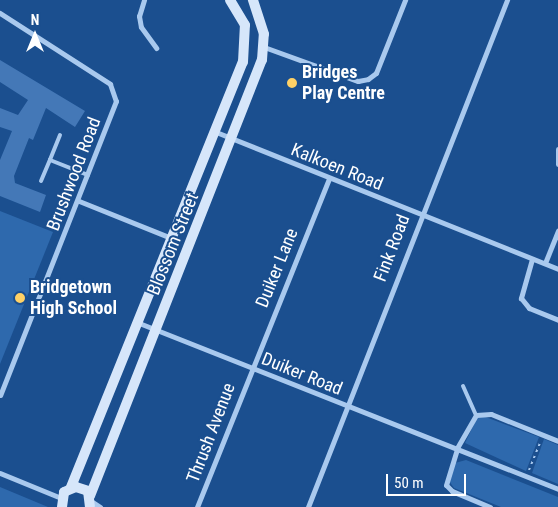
<!DOCTYPE html>
<style>
body{margin:0}
#map{position:relative;width:558px;height:507px;overflow:hidden;background:#1b4f8f;font-family:"Roboto Condensed",sans-serif}
div>[style]{position:absolute}
[style*='--x']{left:calc(var(--x)*1px);top:calc(var(--y)*1px);width:calc(var(--w)*1px);rotate:calc(var(--a)*1deg)}
.green>*{inset:0;background:#2e69ad}
.building>*{inset:0;background:#4478b7}
.path>*{height:2px;margin-top:-1px;transform-origin:0;background:repeating-linear-gradient(90deg,#a9c9ee 0 2.5px,transparent 0 6.5px)}
.lane>*{height:4px;margin:-2px;padding:0 2px;transform-origin:2px;border-radius:2px;background:#a9c9ee}
.street>*{height:5px;margin:-2.5px;padding:0 2.5px;transform-origin:2.5px;border-radius:2.5px;background:#a9c9ee}
.secondary>*{height:10px;margin:-5px;padding:0 5px;transform-origin:5px;border-radius:5px;background:#d6e6fa}
.dots>*{width:14px;height:14px;translate:-50% -50%;box-sizing:border-box;border:2px solid #1b4f8f;border-radius:50%}
span{translate:-50% -50%;white-space:nowrap;text-align:center;line-height:1.15;-webkit-text-stroke:4px #1b4f8f;paint-order:stroke}
.poi-label{font-size:18px;color:#fff;font-weight:700}
.left{translate:0 -50%;text-align:left}
.street-label{font-size:18px;color:#fff}
.north{position:absolute;left:10px;top:10px;width:50px;height:50px;-webkit-text-stroke:4px #1b4f8f;paint-order:stroke;rotate:0deg;font-size:14px;font-weight:700;line-height:20px;text-align:center;color:#fff}
.north::after{content:'';display:block;margin:auto;width:18px;height:22px;background:#fff;clip-path:polygon(50% 0,100% 100%,50% 72%,0 100%)}
.scale{position:absolute;left:386px;top:474px;width:80px;height:22px;box-sizing:border-box;border:2px solid #fff;border-top:0;padding-left:6px;font-size:15px;line-height:18px;white-space:nowrap;color:#fff;-webkit-text-stroke:4px #1b4f8f;paint-order:stroke}
</style>
<div id="map">
<div class="green">
<div style="clip-path:polygon(0 211px,53px 232px,0 364px)"></div>
<div style="clip-path:polygon(483px 416px,539px 437px,526px 471px,465px 443px,477px 418px)"></div>
<div style="clip-path:polygon(544px 439px,558px 445px,558px 484px,532px 473px)"></div>
<div style="clip-path:polygon(466px 460px,558px 497px,558px 507px,501px 507px,454px 488px,449px 481px,455px 463px)"></div>
<div style="clip-path:polygon(0 487px,48px 507px,0 507px)"></div>
</div>
<div class="building">
<div style="clip-path:polygon(0 60px,85px 111px,75px 127px,46px 108px,33px 140px,29px 138px,14px 176px,15px 183px,46px 195px,40px 212px,0 196px,0 160px,12px 131px,0 127px,0 108px,18px 115px,28px 100px,0 82px)"></div>
</div>
<div class="path">
<div style="--x:529;--y:470;--w:31;--a:-68"></div>
</div>
<div class="lane">
<div style="--x:60;--y:135;--w:27;--a:112"></div>
<div style="--x:50;--y:160;--w:41;--a:21.5"></div>
<div style="--x:41;--y:181;--w:23;--a:-67"></div>
<div style="--x:463;--y:386;--w:32;--a:66"></div>
</div>
<div class="street">
<div style="--x:144;--y:0;--w:17;--a:107"></div>
<div style="--x:139;--y:16;--w:11;--a:80"></div>
<div style="--x:141;--y:27;--w:26;--a:54"></div>
<div style="--x:0;--y:13;--w:131;--a:32.8"></div>
<div style="--x:110;--y:84;--w:18;--a:71"></div>
<div style="--x:116;--y:101;--w:316;--a:111.5"></div>
<div style="--x:264;--y:47;--w:100;--a:19.9"></div>
<div style="--x:358;--y:81;--w:10;--a:-11"></div>
<div style="--x:368;--y:79;--w:10;--a:-37"></div>
<div style="--x:376;--y:73;--w:79;--a:-68.3"></div>
<div style="--x:216;--y:132;--w:368;--a:21.8"></div>
<div style="--x:558;--y:149;--w:15;--a:90"></div>
<div style="--x:79;--y:201;--w:99;--a:21.9"></div>
<div style="--x:532;--y:259;--w:41;--a:105.8"></div>
<div style="--x:521;--y:298;--w:13;--a:51"></div>
<div style="--x:529;--y:308;--w:31;--a:22"></div>
<div style="--x:545;--y:263;--w:35;--a:-68"></div>
<div style="--x:139;--y:323;--w:451;--a:21.6"></div>
<div style="--x:0;--y:473;--w:66;--a:22.3"></div>
<div style="--x:91;--y:501;--w:11;--a:34"></div>
<div style="--x:197;--y:507;--w:354;--a:-68.1"></div>
<div style="--x:308;--y:507;--w:545;--a:-68.57"></div>
<div style="--x:490;--y:507;--w:41;--a:-157.2"></div>
<div style="--x:452;--y:491;--w:8;--a:-135"></div>
<div style="--x:446;--y:485;--w:39;--a:-73"></div>
<div style="--x:457;--y:448;--w:38;--a:-60"></div>
<div style="--x:476;--y:415;--w:15;--a:-4"></div>
<div style="--x:491;--y:414;--w:72;--a:21.9"></div>
</div>
<div class="secondary">
<div style="--x:71;--y:487;--w:458;--a:-68"></div>
<div style="--x:243;--y:62;--w:37;--a:-87"></div>
<div style="--x:245;--y:25;--w:29;--a:-121"></div>
<div style="--x:90;--y:496;--w:469;--a:-68.5"></div>
<div style="--x:262;--y:60;--w:26;--a:-86"></div>
<div style="--x:264;--y:34;--w:36;--a:-108"></div>
<div style="--x:62;--y:507;--w:15;--a:-82"></div>
<div style="--x:64;--y:492;--w:13;--a:-23"></div>
<div style="--x:76;--y:487;--w:13;--a:18"></div>
<div style="--x:88;--y:491;--w:16;--a:83"></div>
</div>
<div class="dots">
<div style="left:292px;top:83px;background:#ffd166"></div>
<div style="left:20px;top:298px;background:#ffd166"></div>
</div>
<div class="poi-label">
<span class="left" style="left:302px;top:83px">Bridges<br>Play Centre</span>
<span class="left" style="left:30px;top:298px">Bridgetown<br>High School</span>
</div>
<div class="street-label">
<span style="left:337px;top:167px;rotate:22deg">Kalkoen Road</span>
<span style="left:74px;top:174px;rotate:-69deg">Brushwood Road</span>
<span style="left:173px;top:244px;rotate:-68deg">Blossom Street</span>
<span style="left:392px;top:248px;rotate:-69deg">Fink Road</span>
<span style="left:277px;top:268px;rotate:-68deg">Duiker Lane</span>
<span style="left:302px;top:374px;rotate:22deg">Duiker Road</span>
<span style="left:211px;top:433px;rotate:-69deg">Thrush Avenue</span>
</div>
<div class="north">N</div>
<div class="scale">50 m</div>
</div>
